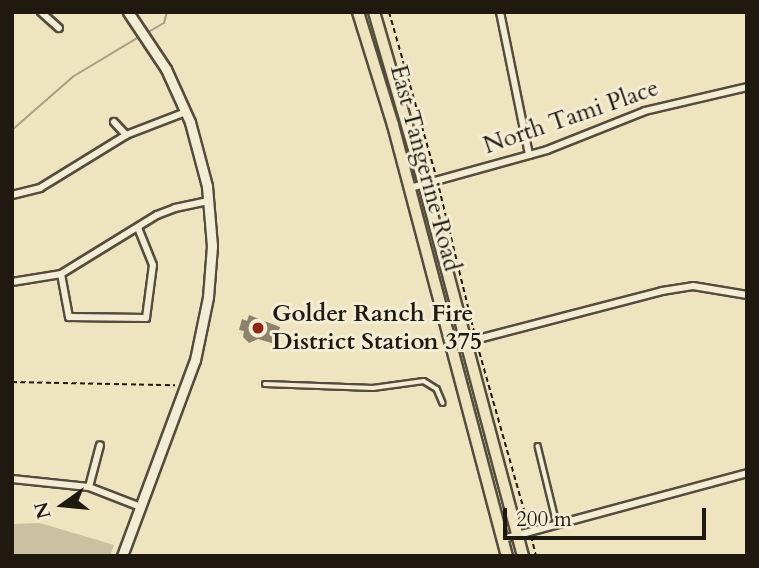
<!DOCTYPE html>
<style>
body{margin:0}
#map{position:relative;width:759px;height:568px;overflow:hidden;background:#eee4c0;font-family:Cardo,serif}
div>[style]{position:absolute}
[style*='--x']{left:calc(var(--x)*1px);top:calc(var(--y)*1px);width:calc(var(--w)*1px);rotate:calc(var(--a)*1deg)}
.green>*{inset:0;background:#cbc1a2}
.stream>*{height:2px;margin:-1px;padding:0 1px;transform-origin:1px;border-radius:1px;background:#a89f84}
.building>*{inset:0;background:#8b836c}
.path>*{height:2px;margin-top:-1px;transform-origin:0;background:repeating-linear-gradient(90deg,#201910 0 5px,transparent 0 8.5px)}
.roads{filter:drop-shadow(2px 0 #544c3c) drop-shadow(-2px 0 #544c3c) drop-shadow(0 2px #544c3c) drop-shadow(0 -2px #544c3c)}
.lane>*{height:3.5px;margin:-1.75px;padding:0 1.75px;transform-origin:1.75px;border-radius:1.75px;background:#f4edd6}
.street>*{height:6px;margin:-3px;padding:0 3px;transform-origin:3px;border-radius:3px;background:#f4edd6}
.secondary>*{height:9px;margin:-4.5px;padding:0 4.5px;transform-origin:4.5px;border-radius:4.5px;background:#f4edd6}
.primary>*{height:10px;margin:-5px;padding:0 5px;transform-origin:5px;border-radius:5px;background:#eee4c0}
.dots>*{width:19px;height:19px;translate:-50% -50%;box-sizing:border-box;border:4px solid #f4edd6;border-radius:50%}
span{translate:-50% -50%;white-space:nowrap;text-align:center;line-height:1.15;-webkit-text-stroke:6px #f4edd6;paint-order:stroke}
.street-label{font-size:24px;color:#201910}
.poi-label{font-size:24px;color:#201910;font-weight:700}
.left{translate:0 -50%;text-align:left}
.frame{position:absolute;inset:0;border:14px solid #201910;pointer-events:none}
.north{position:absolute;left:28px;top:470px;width:70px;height:70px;-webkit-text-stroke:5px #f4edd6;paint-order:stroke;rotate:255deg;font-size:19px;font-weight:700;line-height:28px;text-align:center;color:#201910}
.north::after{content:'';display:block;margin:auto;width:24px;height:32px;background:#201910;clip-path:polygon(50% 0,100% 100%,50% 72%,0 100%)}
.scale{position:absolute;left:503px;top:508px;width:203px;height:32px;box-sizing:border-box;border:4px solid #201910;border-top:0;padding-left:9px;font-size:21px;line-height:24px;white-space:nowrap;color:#201910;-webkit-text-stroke:5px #f4edd6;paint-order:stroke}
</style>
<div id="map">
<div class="green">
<div style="clip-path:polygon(40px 523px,114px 545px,110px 556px,12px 556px,12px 524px)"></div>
</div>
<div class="stream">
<div style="--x:150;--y:31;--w:16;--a:-30"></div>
<div style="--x:164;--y:23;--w:11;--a:-75"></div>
<div style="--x:12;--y:130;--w:82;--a:-41.1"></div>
<div style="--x:74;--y:76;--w:76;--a:-31"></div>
</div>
<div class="building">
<div style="clip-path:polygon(249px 315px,280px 327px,275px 344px,258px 339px,249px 343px,243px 337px,244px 331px,239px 330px,242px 319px,247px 321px)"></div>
</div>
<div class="path">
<div style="--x:389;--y:12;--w:171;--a:74"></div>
<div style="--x:439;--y:188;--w:148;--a:76.3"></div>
<div style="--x:477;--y:344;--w:187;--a:74.2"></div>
<div style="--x:12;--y:382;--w:163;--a:1.1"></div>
<div style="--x:531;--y:536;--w:21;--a:76"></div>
</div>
<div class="roads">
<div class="lane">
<div style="--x:265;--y:384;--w:108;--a:2.1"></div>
<div style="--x:373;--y:388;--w:51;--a:-7.8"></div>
<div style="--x:424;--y:381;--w:15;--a:32"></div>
<div style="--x:437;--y:389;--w:15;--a:67"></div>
<div style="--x:538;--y:446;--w:80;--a:76.3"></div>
</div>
<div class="street">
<div style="--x:41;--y:12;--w:24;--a:42"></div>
<div style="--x:500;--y:12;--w:146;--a:78.5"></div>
<div style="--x:114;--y:122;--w:18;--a:47"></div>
<div style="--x:410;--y:188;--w:142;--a:-15.5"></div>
<div style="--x:547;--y:150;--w:105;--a:-21.7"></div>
<div style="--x:645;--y:111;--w:105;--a:-13.2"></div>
<div style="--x:12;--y:195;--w:29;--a:-14"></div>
<div style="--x:40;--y:188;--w:101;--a:-31.6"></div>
<div style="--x:126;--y:135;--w:64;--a:-21"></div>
<div style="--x:61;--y:274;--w:44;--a:79.5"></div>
<div style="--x:69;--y:317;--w:77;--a:0.7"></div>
<div style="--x:146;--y:318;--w:53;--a:-82.5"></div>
<div style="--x:153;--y:265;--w:40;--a:-112"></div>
<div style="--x:12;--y:282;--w:50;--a:-9.3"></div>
<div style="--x:61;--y:274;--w:113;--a:-31.6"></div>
<div style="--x:157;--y:215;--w:19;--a:-21"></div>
<div style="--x:175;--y:208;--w:35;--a:-12"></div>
<div style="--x:451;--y:346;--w:218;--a:-14.6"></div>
<div style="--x:662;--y:291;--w:31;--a:-9"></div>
<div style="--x:693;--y:286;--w:55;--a:9.5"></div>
<div style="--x:12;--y:479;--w:77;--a:5.9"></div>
<div style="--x:89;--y:487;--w:53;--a:21.2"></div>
<div style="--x:89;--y:487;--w:43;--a:-75.3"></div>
<div style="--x:503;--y:539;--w:253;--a:-15.1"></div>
</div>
<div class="secondary">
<div style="--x:122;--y:556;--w:209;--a:-69.6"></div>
<div style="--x:195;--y:360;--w:64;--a:-78.3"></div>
<div style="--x:208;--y:297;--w:51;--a:-85.5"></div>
<div style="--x:212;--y:246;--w:60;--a:-94.8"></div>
<div style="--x:207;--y:186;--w:66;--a:-104.9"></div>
<div style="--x:190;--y:122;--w:58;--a:-114.4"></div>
<div style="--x:166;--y:69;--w:69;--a:-123.7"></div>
</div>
<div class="primary">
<div style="--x:358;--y:12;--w:118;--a:72.8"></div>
<div style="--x:393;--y:125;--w:446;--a:75.2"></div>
<div style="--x:374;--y:12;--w:179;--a:73.8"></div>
<div style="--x:424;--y:184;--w:385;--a:75.1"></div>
</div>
</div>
<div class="dots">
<div style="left:258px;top:328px;background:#8f2418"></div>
</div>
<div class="street-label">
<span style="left:571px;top:117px;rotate:-19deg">North Tami Place</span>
<span style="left:425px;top:168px;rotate:75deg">East Tangerine Road</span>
</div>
<div class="poi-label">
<span class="left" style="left:272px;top:328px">Golder Ranch Fire<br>District Station 375</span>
</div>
<div class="frame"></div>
<div class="north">N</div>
<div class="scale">200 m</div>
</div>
